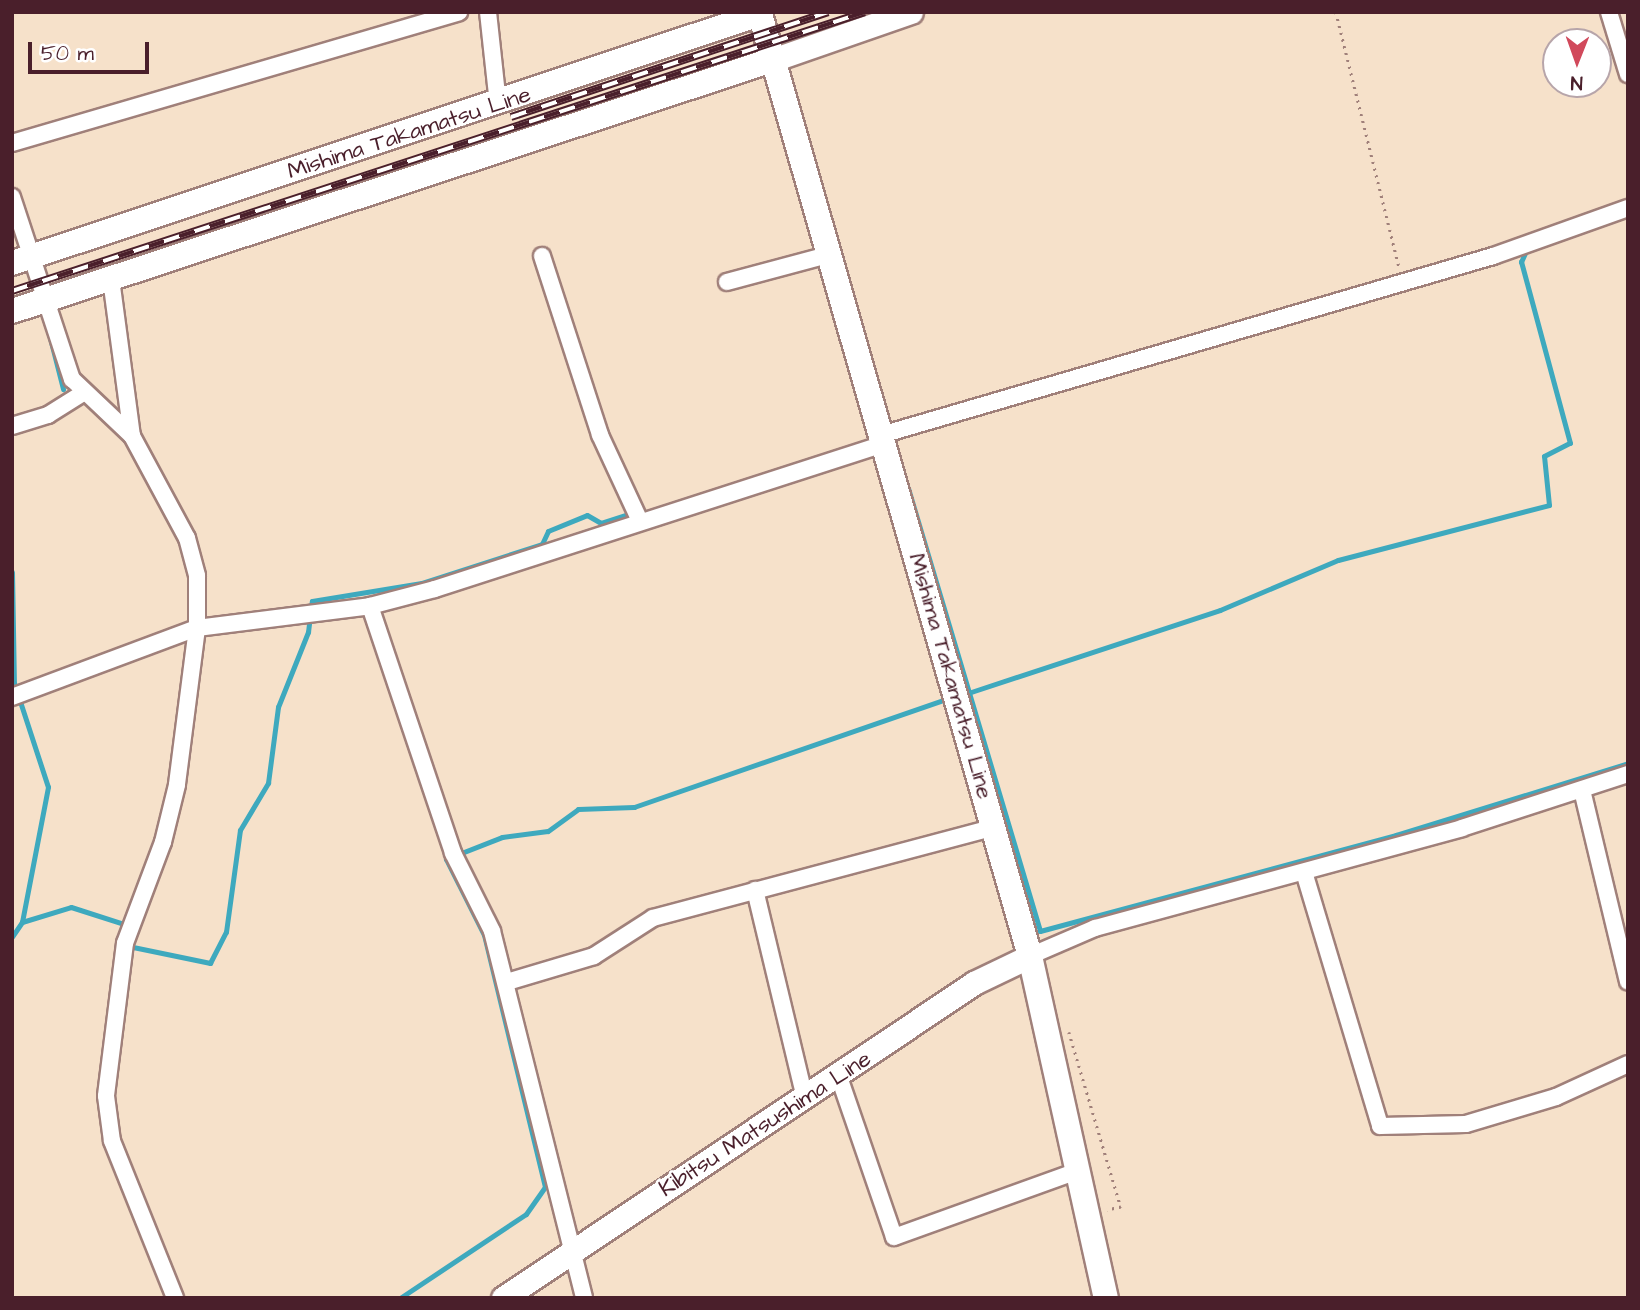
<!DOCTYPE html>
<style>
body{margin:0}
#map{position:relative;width:1640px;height:1310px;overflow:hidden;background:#f6e1ca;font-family:"Architects Daughter",sans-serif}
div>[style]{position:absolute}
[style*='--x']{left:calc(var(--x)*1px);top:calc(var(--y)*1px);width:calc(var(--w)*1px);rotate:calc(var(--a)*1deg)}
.stream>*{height:5px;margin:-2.5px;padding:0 2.5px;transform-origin:2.5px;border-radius:2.5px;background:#3ea9be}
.path>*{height:2.5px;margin-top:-1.25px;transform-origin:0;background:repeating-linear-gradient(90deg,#a0807a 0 2px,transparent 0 7px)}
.roads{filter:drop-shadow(2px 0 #a0807a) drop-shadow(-2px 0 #a0807a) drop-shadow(0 2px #a0807a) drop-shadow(0 -2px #a0807a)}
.minor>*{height:16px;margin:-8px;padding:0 8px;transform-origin:8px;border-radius:8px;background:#fff}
.secondary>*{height:23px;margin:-11.5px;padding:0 11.5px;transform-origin:11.5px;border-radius:11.5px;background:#fff}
.primary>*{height:24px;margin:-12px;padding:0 12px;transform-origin:12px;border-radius:12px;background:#fff}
.rail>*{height:8px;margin-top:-4px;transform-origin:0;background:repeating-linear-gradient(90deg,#fff 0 16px,#4a1f2b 0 32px);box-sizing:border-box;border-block:2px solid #4a1f2b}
span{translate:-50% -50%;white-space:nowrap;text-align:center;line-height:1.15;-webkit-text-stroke:5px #fff;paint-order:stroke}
.street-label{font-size:23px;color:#4a1f2b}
.frame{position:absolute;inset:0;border:14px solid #4a1f2b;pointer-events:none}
.north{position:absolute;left:1542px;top:28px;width:70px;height:70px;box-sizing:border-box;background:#fff;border:2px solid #b7a5aa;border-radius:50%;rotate:181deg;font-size:19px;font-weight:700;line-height:28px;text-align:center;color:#4a1f2b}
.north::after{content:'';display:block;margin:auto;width:24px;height:32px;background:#d1495b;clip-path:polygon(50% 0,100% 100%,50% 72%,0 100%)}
.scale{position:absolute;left:28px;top:42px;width:121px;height:32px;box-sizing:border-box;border:4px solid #4a1f2b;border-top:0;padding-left:9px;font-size:21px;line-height:24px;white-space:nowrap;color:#4a1f2b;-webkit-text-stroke:5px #fff;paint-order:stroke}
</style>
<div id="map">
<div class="stream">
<div style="--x:49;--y:334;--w:57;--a:75.7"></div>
<div style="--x:908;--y:488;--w:462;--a:73.4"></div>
<div style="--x:1040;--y:931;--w:369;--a:-15.1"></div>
<div style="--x:1396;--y:835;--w:243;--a:-17.2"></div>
<div style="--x:12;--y:572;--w:111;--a:89"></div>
<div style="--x:14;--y:683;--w:109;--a:71.9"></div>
<div style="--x:48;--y:787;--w:137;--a:100.9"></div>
<div style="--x:22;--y:922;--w:18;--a:124"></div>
<div style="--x:968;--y:693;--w:265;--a:-18.2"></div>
<div style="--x:1220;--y:610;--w:128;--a:-23"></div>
<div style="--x:1338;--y:560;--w:218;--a:-14.6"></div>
<div style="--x:1549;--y:505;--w:49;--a:-95.8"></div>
<div style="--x:1544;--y:456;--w:29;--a:-27"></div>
<div style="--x:1570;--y:443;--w:188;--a:-105.1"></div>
<div style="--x:1521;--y:262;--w:12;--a:-66"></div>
<div style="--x:22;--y:922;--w:51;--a:-17"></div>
<div style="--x:71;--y:907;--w:56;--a:17.8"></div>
<div style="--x:124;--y:924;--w:5;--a:101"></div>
<div style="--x:128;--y:946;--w:84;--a:11.7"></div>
<div style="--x:210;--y:963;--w:35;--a:-63"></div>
<div style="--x:226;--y:932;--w:103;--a:-82.2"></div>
<div style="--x:240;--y:830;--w:55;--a:-59.2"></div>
<div style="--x:268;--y:783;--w:77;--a:-82.5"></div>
<div style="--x:278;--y:707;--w:81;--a:-68.2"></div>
<div style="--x:308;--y:632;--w:31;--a:-83"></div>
<div style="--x:312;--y:601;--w:111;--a:-9.3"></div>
<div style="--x:422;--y:583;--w:126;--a:-18"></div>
<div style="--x:542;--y:544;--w:14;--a:-65"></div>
<div style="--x:548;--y:531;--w:42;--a:-22.3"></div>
<div style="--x:587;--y:515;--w:16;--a:30"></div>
<div style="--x:601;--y:523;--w:35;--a:-18"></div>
<div style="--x:400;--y:1298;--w:151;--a:-33.7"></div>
<div style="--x:526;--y:1214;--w:33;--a:-55"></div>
<div style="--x:545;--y:1187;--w:259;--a:-103.6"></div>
<div style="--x:484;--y:935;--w:85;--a:-116.6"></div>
<div style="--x:446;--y:859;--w:60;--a:-21.4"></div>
<div style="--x:502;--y:837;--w:46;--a:-7.4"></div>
<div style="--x:548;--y:831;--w:37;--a:-36"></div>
<div style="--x:578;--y:809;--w:56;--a:-2"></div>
<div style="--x:634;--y:807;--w:330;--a:-19.1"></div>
</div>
<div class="path">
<div style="--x:1336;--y:12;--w:262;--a:76.1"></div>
<div style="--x:1069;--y:1032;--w:183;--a:73.5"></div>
<div style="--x:1121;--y:1207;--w:14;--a:168"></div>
</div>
<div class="roads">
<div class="minor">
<div style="--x:488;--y:12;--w:93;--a:83.8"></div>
<div style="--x:1609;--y:12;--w:65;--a:73"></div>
<div style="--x:12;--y:143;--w:466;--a:-16.3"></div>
<div style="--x:12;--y:197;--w:192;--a:71.8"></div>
<div style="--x:72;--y:379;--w:83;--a:43.5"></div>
<div style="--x:542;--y:256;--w:188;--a:72"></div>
<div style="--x:600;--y:435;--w:95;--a:65.1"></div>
<div style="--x:111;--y:279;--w:158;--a:82.4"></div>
<div style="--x:132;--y:436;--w:116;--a:61.7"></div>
<div style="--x:187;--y:538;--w:39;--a:75"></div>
<div style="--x:197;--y:576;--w:52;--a:90"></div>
<div style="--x:197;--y:628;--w:158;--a:97.3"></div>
<div style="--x:177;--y:785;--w:59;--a:103.8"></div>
<div style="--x:163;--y:842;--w:108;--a:110.6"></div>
<div style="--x:125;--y:943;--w:154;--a:97.1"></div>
<div style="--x:106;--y:1096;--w:45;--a:82.4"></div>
<div style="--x:112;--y:1141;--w:169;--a:68.1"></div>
<div style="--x:727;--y:282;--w:105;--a:-15"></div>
<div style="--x:12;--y:426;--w:38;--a:-17"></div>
<div style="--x:48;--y:415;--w:39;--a:-32"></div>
<div style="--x:881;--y:435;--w:638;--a:-16.3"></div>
<div style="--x:1493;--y:256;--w:143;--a:-19.6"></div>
<div style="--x:370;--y:606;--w:261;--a:71.4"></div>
<div style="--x:453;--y:853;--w:87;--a:63.4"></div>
<div style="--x:492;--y:931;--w:378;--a:75.9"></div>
<div style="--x:12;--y:697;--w:197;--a:-20.5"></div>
<div style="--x:197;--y:628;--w:174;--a:-7.2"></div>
<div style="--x:370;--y:606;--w:67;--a:-14.7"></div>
<div style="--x:435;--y:589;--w:472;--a:-17.9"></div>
<div style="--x:1582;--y:790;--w:197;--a:76.5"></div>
<div style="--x:1304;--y:872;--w:265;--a:73.3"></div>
<div style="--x:1380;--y:1126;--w:86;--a:-1.3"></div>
<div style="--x:1466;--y:1124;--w:94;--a:-16.7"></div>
<div style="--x:1556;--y:1097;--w:79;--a:-24.6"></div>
<div style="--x:755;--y:890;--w:215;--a:76.5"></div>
<div style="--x:1030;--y:956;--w:71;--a:-23.3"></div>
<div style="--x:1095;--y:928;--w:380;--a:-15.2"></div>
<div style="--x:1462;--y:828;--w:175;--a:-18"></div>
<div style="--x:507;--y:982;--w:91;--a:-16.6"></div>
<div style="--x:594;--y:956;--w:70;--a:-32.8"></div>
<div style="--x:653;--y:918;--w:353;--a:-14.9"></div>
<div style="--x:839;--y:1077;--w:169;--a:71"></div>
<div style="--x:894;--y:1237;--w:195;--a:-19.8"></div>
</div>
<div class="secondary">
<div style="--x:772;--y:60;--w:147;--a:-19.1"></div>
<div style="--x:503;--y:1298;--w:567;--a:-33.77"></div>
<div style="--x:974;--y:983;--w:62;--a:-25.7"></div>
</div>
<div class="primary">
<div style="--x:12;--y:263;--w:788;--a:-18.41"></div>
<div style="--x:760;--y:14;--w:980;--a:74.01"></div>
<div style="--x:1030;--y:956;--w:350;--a:77.5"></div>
<div style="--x:12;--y:311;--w:800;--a:-18.28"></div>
</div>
</div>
<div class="rail">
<div style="--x:511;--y:117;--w:334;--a:-18.3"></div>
<div style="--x:12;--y:291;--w:897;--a:-18.11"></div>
</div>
<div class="street-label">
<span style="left:409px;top:133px;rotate:-18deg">Mishima Takamatsu Line</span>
<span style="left:951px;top:676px;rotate:74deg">Mishima Takamatsu Line</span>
<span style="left:765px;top:1124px;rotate:-33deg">Kibitsu Matsushima Line</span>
</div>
<div class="frame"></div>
<div class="north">N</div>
<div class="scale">50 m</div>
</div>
